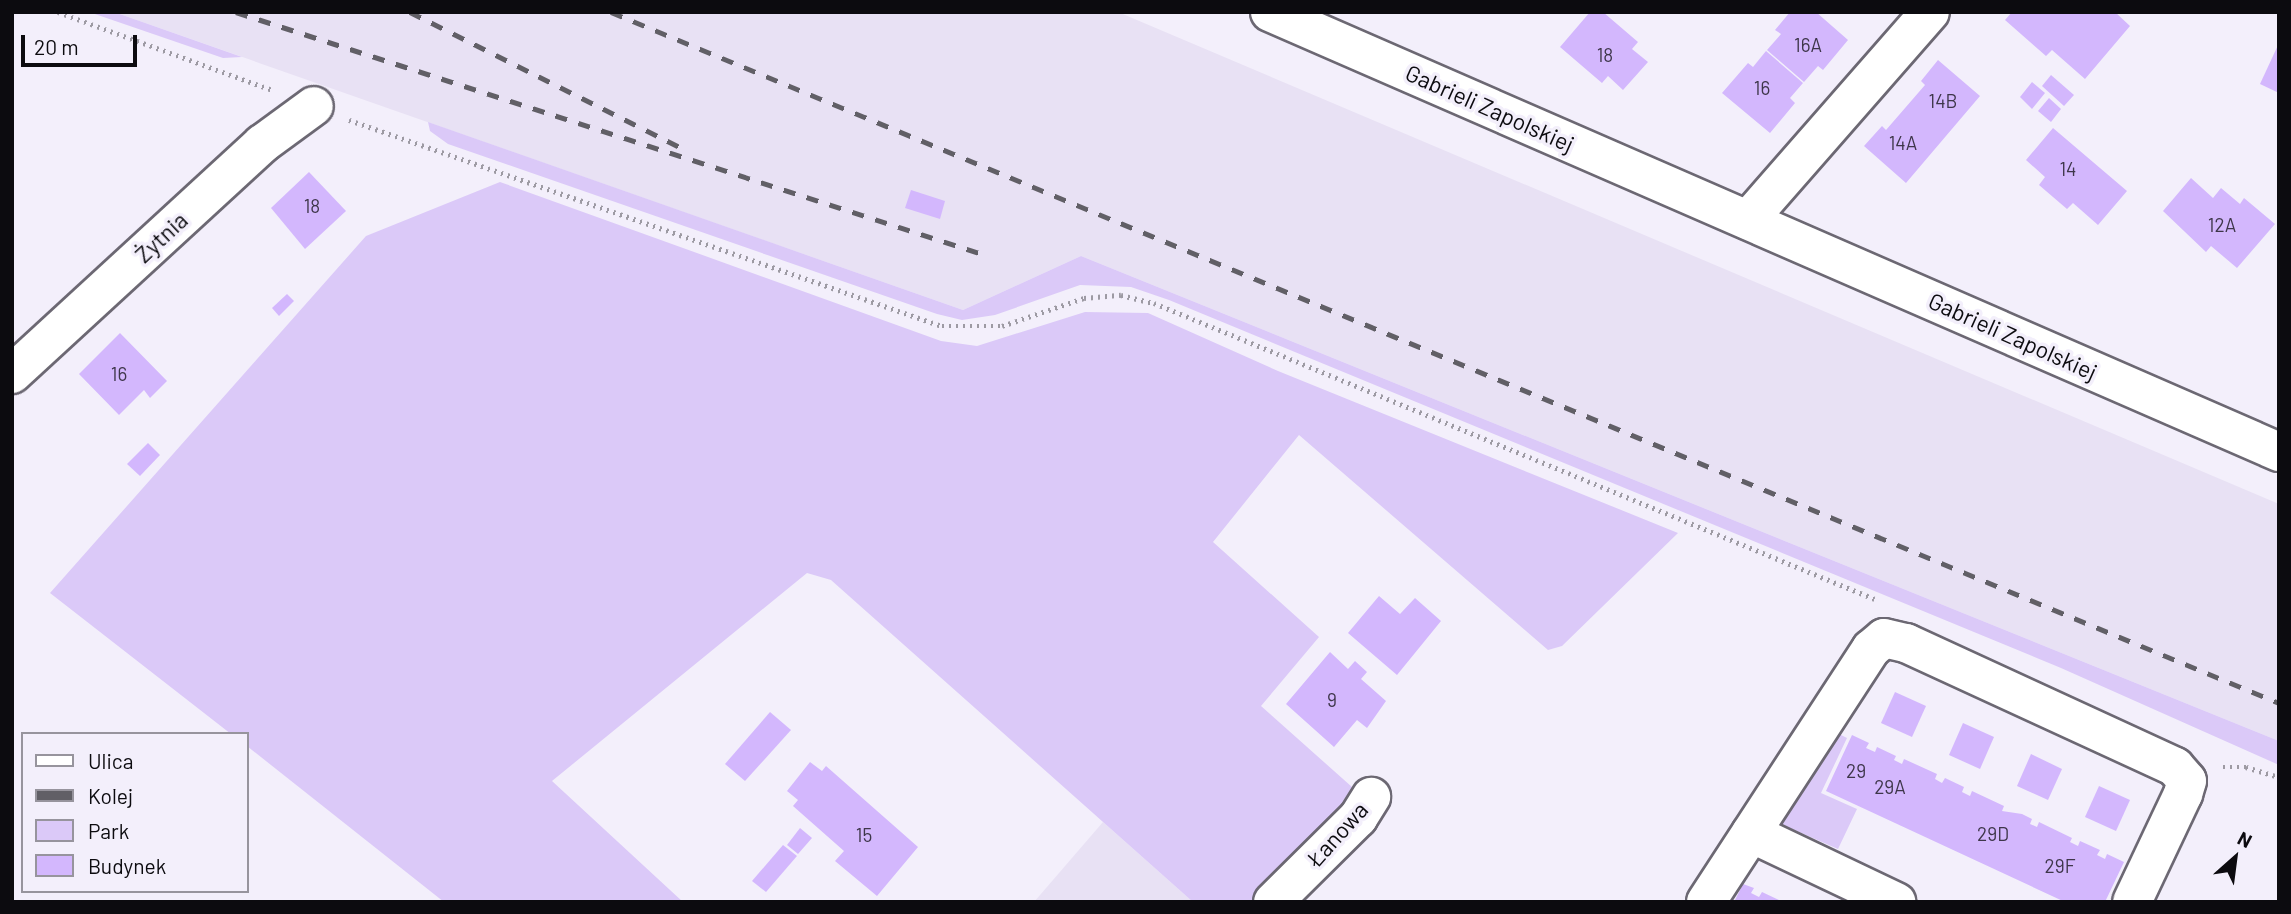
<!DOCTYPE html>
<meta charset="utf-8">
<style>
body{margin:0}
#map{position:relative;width:2291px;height:914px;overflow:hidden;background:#f3effb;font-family:Barlow,sans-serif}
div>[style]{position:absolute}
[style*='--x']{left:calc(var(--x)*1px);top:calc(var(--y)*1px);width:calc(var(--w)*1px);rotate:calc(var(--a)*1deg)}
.built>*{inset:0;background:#e8e1f4}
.green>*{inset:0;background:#dbc9f8}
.building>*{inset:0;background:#d3b7fd}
.path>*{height:4.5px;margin-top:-2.25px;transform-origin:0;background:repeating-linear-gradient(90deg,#9d9aa3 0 2px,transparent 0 7px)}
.roads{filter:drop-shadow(2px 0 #6c6873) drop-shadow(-2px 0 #6c6873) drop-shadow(0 2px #6c6873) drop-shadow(0 -2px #6c6873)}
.street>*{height:38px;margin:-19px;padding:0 19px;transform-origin:19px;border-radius:19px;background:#fff}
.rail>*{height:5px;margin-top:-2.5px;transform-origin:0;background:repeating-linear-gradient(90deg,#615f66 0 12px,transparent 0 24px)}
span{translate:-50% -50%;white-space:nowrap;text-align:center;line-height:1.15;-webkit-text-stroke:7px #f3effb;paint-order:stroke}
.number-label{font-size:19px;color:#3e364a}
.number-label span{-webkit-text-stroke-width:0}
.street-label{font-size:23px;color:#0c0b0f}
.frame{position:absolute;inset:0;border:14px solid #0c0b0f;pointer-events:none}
.legend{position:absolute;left:21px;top:732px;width:228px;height:161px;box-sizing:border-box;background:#f3effb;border:2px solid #97949d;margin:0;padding:9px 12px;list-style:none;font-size:21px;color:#0c0b0f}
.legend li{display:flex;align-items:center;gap:14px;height:35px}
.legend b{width:35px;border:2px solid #97949d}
.north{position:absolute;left:2200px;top:823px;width:70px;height:70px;-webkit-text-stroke:5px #f3effb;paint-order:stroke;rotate:28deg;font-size:19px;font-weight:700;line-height:28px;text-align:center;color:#0c0b0f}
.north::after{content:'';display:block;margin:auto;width:24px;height:32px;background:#0c0b0f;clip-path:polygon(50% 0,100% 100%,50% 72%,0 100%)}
.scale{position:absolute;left:21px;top:35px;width:116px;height:32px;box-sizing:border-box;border:4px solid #0c0b0f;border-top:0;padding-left:9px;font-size:21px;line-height:24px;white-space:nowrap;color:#0c0b0f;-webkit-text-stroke:5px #f3effb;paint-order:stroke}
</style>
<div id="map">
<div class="built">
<div style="clip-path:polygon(114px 12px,1118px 12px,2279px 504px,2279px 741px,1081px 256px,963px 310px)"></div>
<div style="clip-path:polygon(1103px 822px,1193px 902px,1034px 902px)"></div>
</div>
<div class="green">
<div style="clip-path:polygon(89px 12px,114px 12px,242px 57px,223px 58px)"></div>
<div style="clip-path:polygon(428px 122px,963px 310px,1081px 256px,2279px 741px,2279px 765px,2061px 668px,1169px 300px,1131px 287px,1080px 285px,995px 315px,962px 320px,937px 314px,448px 144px,430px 131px)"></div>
<div style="clip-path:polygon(500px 182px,941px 341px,977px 346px,1085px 312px,1148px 313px,1278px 371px,1678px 533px,1562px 646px,1548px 650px,1299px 435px,1213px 542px,1319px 637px,1261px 706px,1361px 795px,1254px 902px,1193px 902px,831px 580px,807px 573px,552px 781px,683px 902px,444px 902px,247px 746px,247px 734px,231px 734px,50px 593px,366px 236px)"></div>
<div style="clip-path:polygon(1835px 732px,1847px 738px,1821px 793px,1857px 809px,1838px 849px,1783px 825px,1778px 813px)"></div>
</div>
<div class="building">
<div style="clip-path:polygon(1590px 12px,1603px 12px,1638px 42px,1632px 49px,1648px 62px,1623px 90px,1608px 76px,1602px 83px,1560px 47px)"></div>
<div style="clip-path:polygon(1790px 12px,1816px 12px,1848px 40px,1823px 70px,1818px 66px,1804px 82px,1767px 50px,1781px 34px,1775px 30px)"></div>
<div style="clip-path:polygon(2012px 12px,2115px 12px,2130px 26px,2085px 79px,2052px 50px,2046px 56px,2005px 20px)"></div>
<div style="clip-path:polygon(2279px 43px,2279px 93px,2260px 84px)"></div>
<div style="clip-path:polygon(1766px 51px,1803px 83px,1790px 98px,1795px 103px,1770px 133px,1722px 93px,1748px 63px,1753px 67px)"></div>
<div style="clip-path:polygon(1938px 60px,1980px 96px,1906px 183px,1864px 146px,1882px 126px,1886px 130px,1925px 85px,1921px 81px)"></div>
<div style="clip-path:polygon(2051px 75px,2074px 95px,2064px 106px,2042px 86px)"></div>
<div style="clip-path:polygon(2032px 82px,2045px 93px,2032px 109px,2020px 97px)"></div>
<div style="clip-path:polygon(2049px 98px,2061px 109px,2051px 122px,2038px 111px)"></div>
<div style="clip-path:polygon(2053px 128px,2127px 191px,2098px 225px,2073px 203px,2067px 209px,2039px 185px,2045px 177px,2026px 160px)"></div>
<div style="clip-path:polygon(309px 172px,346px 211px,305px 249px,271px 208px)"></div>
<div style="clip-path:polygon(2191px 178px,2213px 198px,2221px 188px,2240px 204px,2244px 198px,2275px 224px,2237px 268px,2211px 246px,2206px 252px,2163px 211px)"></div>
<div style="clip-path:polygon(911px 190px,945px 201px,940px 219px,905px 208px)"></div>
<div style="clip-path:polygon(287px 294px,294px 301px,279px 316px,272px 308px)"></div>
<div style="clip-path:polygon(120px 333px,167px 381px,150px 398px,144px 390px,119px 415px,79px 374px)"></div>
<div style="clip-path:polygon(148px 443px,160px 455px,140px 476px,127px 464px)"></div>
<div style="clip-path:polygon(1379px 596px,1400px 614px,1415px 598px,1441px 621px,1397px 675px,1348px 633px)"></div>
<div style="clip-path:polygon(1330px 652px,1348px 669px,1355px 661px,1367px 672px,1361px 679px,1386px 701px,1367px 728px,1357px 720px,1334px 747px,1286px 704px)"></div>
<div style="clip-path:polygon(1895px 692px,1926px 706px,1912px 737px,1881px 723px)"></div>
<div style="clip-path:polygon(770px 712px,791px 730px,745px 781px,725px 764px)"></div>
<div style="clip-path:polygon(1963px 723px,1994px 737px,1980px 769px,1949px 755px)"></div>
<div style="clip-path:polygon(1852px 735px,1869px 743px,1866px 748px,1875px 752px,1877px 747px,1896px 756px,1894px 760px,1902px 764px,1904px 759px,1937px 774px,1935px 779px,1942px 783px,1945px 778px,1964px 787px,1962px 792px,1970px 796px,1972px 791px,2004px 806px,2002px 811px,2022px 814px,2032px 819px,2030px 824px,2037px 827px,2039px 822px,2072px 838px,2070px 842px,2078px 846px,2080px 841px,2100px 850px,2097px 855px,2105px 859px,2107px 854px,2124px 862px,2105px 902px,2065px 902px,1826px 791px)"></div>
<div style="clip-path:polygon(2031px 754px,2062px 769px,2048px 800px,2017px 786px)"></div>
<div style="clip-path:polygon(810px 762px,822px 771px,826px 766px,918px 847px,877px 896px,835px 861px,844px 851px,793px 806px,798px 800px,787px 791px)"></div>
<div style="clip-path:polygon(2099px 786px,2130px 800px,2116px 831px,2085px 817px)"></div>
<div style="clip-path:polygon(800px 828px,812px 838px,798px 854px,787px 845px)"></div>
<div style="clip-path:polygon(783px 845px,797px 856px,766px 892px,752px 881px)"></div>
<div style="clip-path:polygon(1743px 884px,1754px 888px,1751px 893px,1759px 897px,1762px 892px,1783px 902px,1734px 902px)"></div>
</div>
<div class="path">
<div style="--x:58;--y:12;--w:228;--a:20"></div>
<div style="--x:349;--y:120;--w:628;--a:19.16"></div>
<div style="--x:942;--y:326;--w:60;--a:0"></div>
<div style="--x:1002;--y:326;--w:87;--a:-18.9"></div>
<div style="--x:1084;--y:298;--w:37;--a:-5"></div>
<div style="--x:1121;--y:295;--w:34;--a:14"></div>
<div style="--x:1154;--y:303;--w:779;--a:22.32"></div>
<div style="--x:2223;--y:767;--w:23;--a:0"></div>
<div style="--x:2246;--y:767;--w:34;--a:17"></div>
</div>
<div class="roads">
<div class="street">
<div style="--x:1270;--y:12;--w:1101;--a:23.56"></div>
<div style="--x:1748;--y:220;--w:276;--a:-48.8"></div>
<div style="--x:12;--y:374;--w:340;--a:-42.6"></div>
<div style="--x:262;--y:144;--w:64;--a:-36.2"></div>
<div style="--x:1751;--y:833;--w:161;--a:25.4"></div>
<div style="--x:1273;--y:902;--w:120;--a:-44.7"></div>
<div style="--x:1358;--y:818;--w:25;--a:-58"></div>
<div style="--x:1706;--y:902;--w:302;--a:-56.9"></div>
<div style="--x:1871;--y:649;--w:17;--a:-40"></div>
<div style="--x:1884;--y:638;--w:23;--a:13"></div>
<div style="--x:1906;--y:643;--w:296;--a:24.7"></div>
<div style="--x:2175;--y:767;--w:18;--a:49"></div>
<div style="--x:2187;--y:781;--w:14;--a:107"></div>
<div style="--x:2183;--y:794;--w:119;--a:115.3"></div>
</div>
</div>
<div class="rail">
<div style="--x:236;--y:12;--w:781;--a:17.97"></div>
<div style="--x:410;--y:12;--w:306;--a:26.6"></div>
<div style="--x:611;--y:12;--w:1805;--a:22.5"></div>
</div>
<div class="number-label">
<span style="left:1808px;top:45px">16A</span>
<span style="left:1605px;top:55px">18</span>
<span style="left:1762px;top:88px">16</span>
<span style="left:1943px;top:101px">14B</span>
<span style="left:1903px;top:143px">14A</span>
<span style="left:2068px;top:169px">14</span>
<span style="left:312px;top:206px">18</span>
<span style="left:2222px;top:225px">12A</span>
<span style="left:119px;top:374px">16</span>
<span style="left:1332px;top:700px">9</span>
<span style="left:1856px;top:771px">29</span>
<span style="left:1890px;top:787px">29A</span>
<span style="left:1993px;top:834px">29D</span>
<span style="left:864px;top:835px">15</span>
<span style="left:2060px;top:866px">29F</span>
</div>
<div class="street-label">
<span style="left:1490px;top:108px;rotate:24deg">Gabrieli Zapolskiej</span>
<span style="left:161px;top:237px;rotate:-43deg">Żytnia</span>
<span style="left:2013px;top:336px;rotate:24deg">Gabrieli Zapolskiej</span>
<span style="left:1337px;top:834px;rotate:-48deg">Łanowa</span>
</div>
<div class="frame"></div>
<ul class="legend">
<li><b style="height:9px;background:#fff"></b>Ulica</li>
<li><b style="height:9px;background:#615f66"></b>Kolej</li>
<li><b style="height:19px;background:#dbc9f8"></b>Park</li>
<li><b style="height:19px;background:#d3b7fd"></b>Budynek</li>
</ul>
<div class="north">N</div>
<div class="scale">20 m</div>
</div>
